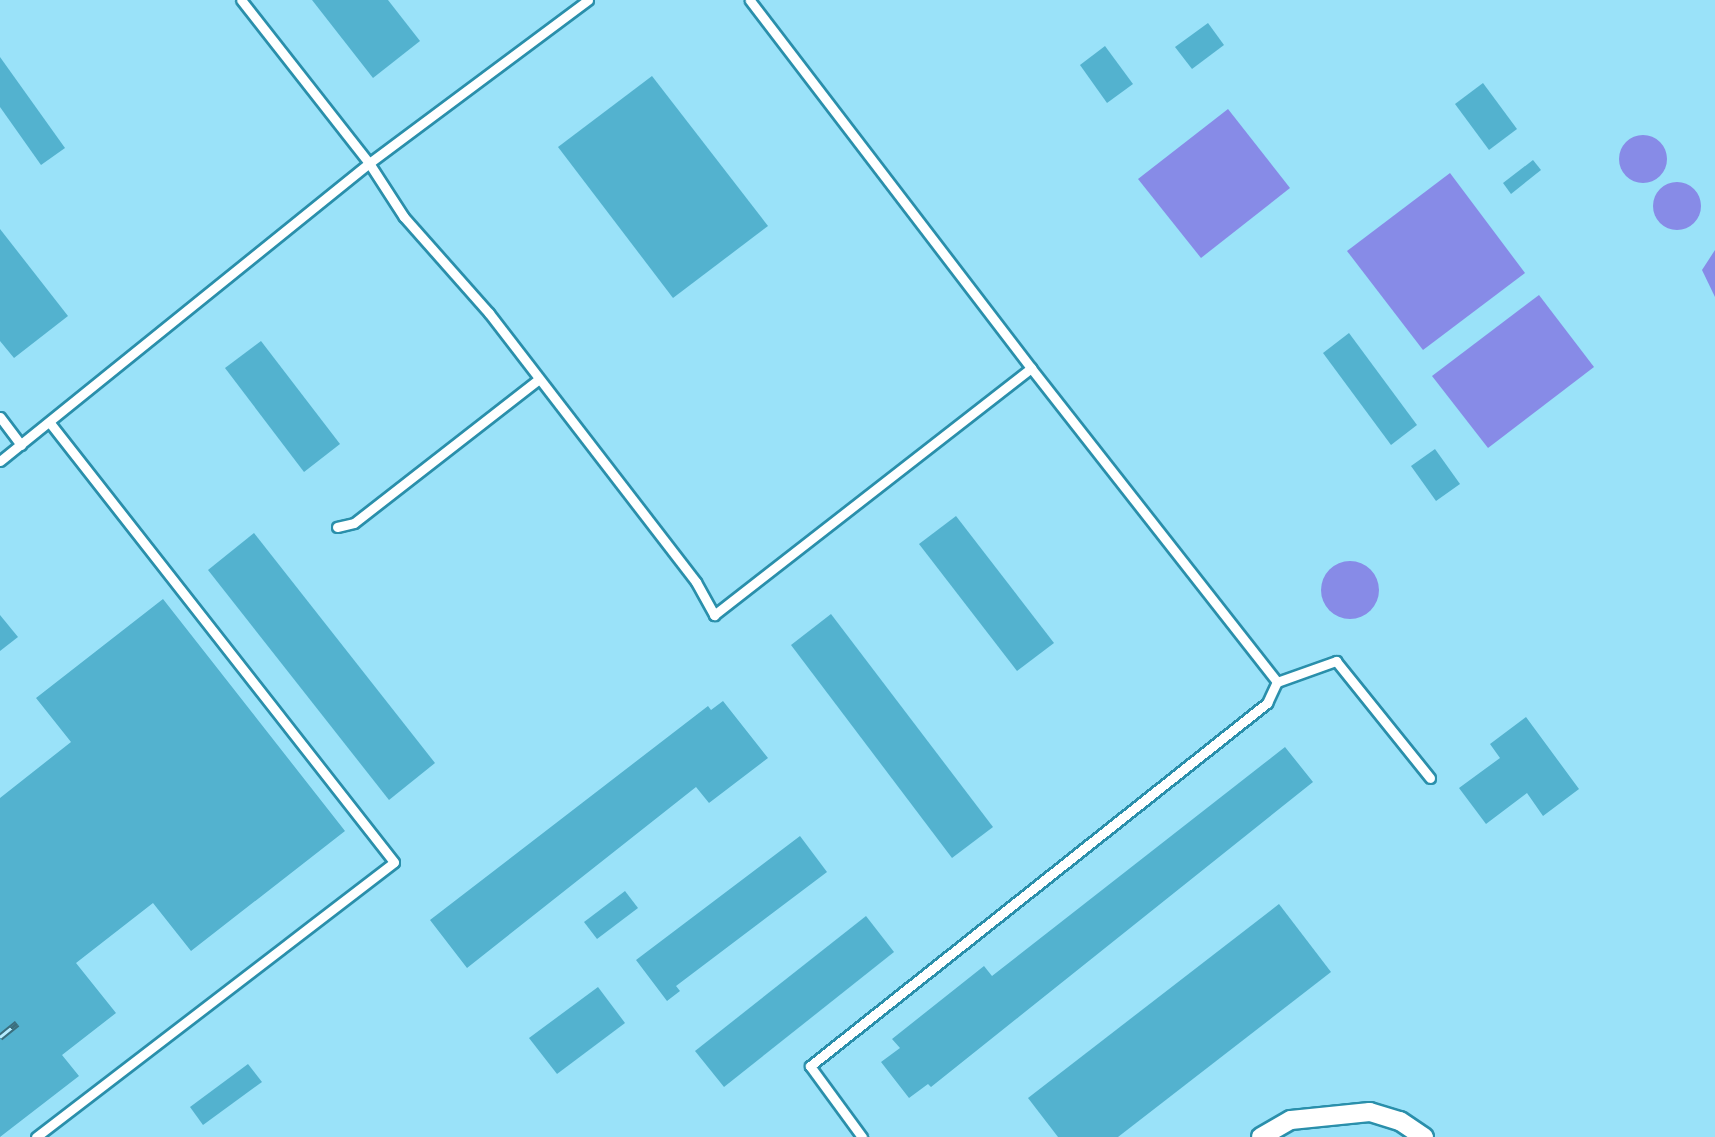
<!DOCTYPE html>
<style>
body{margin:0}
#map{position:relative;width:1715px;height:1137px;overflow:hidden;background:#9ae2f9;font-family:"Source Sans 3",sans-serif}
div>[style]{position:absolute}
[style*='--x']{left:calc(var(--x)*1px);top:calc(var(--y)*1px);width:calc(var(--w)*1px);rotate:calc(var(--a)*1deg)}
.water>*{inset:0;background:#878be7}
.round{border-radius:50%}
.building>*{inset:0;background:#53b2cf}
.roads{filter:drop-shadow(2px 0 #2a8fab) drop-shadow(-2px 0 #2a8fab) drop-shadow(0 2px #2a8fab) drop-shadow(0 -2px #2a8fab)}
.lane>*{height:9px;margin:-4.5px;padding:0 4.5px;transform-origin:4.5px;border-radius:4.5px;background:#fff}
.street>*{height:18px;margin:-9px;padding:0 9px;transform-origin:9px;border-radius:9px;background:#fff}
.rail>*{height:7px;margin-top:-3.5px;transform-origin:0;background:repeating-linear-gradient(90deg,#b7ecfe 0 14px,#3b6e7d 0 28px);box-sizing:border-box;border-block:2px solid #3b6e7d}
span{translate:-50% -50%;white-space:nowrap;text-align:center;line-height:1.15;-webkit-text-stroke:6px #b7ecfe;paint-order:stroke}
</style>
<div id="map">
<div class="water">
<div style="clip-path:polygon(1228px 109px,1290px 188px,1201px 258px,1138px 179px)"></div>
<div class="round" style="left:1619px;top:135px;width:48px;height:48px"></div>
<div style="clip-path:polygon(1450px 173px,1525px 273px,1423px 350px,1347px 251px)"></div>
<div class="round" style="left:1653px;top:182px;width:48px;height:48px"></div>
<div style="clip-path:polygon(1715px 250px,1715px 297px,1702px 270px)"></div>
<div style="clip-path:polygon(1539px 295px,1594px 367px,1488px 448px,1432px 376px)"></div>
<div class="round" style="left:1321px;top:561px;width:58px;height:58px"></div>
</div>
<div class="building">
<div style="clip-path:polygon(312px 0,388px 0,420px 41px,373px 78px)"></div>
<div style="clip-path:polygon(1208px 23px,1224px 45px,1192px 69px,1175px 47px)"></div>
<div style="clip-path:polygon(1105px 46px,1133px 84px,1107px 103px,1080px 65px)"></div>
<div style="clip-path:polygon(0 57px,65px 148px,41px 165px,0 107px)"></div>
<div style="clip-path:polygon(652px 76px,768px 226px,673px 298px,558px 147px)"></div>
<div style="clip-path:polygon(1483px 83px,1517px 129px,1489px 150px,1455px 104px)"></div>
<div style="clip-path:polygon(1533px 160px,1541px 170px,1511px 194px,1503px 183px)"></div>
<div style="clip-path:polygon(0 229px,68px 316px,14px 358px,0 341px)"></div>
<div style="clip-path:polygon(1349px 333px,1417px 425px,1391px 445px,1323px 353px)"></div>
<div style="clip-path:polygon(261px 341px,340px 444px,304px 472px,225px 368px)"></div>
<div style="clip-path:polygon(1435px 449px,1460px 484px,1436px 501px,1411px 466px)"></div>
<div style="clip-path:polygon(956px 516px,1054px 643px,1017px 671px,919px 544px)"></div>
<div style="clip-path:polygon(254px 533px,435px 763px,389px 800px,208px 570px)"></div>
<div style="clip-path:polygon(163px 599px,345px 831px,191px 951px,153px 903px,76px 963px,116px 1013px,62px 1055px,79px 1076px,0 1137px,0 798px,71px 742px,36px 698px)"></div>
<div style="clip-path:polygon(831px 614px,993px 827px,952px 858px,791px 645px)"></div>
<div style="clip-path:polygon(0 615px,18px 637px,0 651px)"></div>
<div style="clip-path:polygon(723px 701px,768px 758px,709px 803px,696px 787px,467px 968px,430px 920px,708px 706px,711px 710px)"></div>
<div style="clip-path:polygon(1526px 717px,1579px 789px,1543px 816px,1527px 793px,1486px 824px,1459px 788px,1500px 758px,1490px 744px)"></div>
<div style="clip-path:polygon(1285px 747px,1313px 782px,931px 1087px,928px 1084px,909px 1098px,881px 1062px,900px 1048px,892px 1039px,984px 966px,992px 976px)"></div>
<div style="clip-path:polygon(800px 836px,827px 872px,676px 986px,680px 991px,667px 1001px,636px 960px)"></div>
<div style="clip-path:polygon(625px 891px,638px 908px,597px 939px,584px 922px)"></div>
<div style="clip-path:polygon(1279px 904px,1331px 972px,1118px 1137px,1058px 1137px,1028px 1098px)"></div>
<div style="clip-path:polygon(866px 916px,894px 952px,724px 1087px,695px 1051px)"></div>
<div style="clip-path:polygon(598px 987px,625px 1023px,557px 1074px,529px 1038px)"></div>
<div style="clip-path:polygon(248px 1064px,262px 1082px,203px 1125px,190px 1107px)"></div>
</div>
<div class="roads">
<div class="lane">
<div style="--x:588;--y:0;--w:273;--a:143.3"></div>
<div style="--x:369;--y:163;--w:64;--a:57.1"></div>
<div style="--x:404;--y:217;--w:128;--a:48.5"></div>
<div style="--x:489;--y:313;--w:339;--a:52.4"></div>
<div style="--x:696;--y:582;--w:38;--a:61"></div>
<div style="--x:714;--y:615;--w:402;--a:-37.9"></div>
<div style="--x:1031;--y:368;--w:463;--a:-127.4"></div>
<div style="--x:1031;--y:368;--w:399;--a:51.9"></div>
<div style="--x:1277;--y:682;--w:63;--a:-19.6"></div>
<div style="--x:1336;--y:661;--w:150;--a:51.2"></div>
<div style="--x:0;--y:417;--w:35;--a:53"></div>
<div style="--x:0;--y:461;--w:474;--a:-38.9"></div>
<div style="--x:369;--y:163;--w:207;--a:-128.1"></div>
<div style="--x:337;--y:527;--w:17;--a:-13"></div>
<div style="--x:354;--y:523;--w:233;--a:-37.9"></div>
<div style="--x:36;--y:1137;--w:451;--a:-37.5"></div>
<div style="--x:394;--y:862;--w:558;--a:-128.08"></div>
<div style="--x:862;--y:1137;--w:88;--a:-126.2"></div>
<div style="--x:810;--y:1066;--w:584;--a:-38.46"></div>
<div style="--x:1267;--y:703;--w:23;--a:-65"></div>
</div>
<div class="street">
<div style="--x:1261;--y:1137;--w:34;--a:-30"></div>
<div style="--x:1291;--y:1120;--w:79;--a:-5.8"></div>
<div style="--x:1370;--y:1112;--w:31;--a:17"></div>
<div style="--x:1400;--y:1121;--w:29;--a:34"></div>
</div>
</div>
<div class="rail">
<div style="--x:0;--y:1037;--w:22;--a:-39"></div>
</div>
</div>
